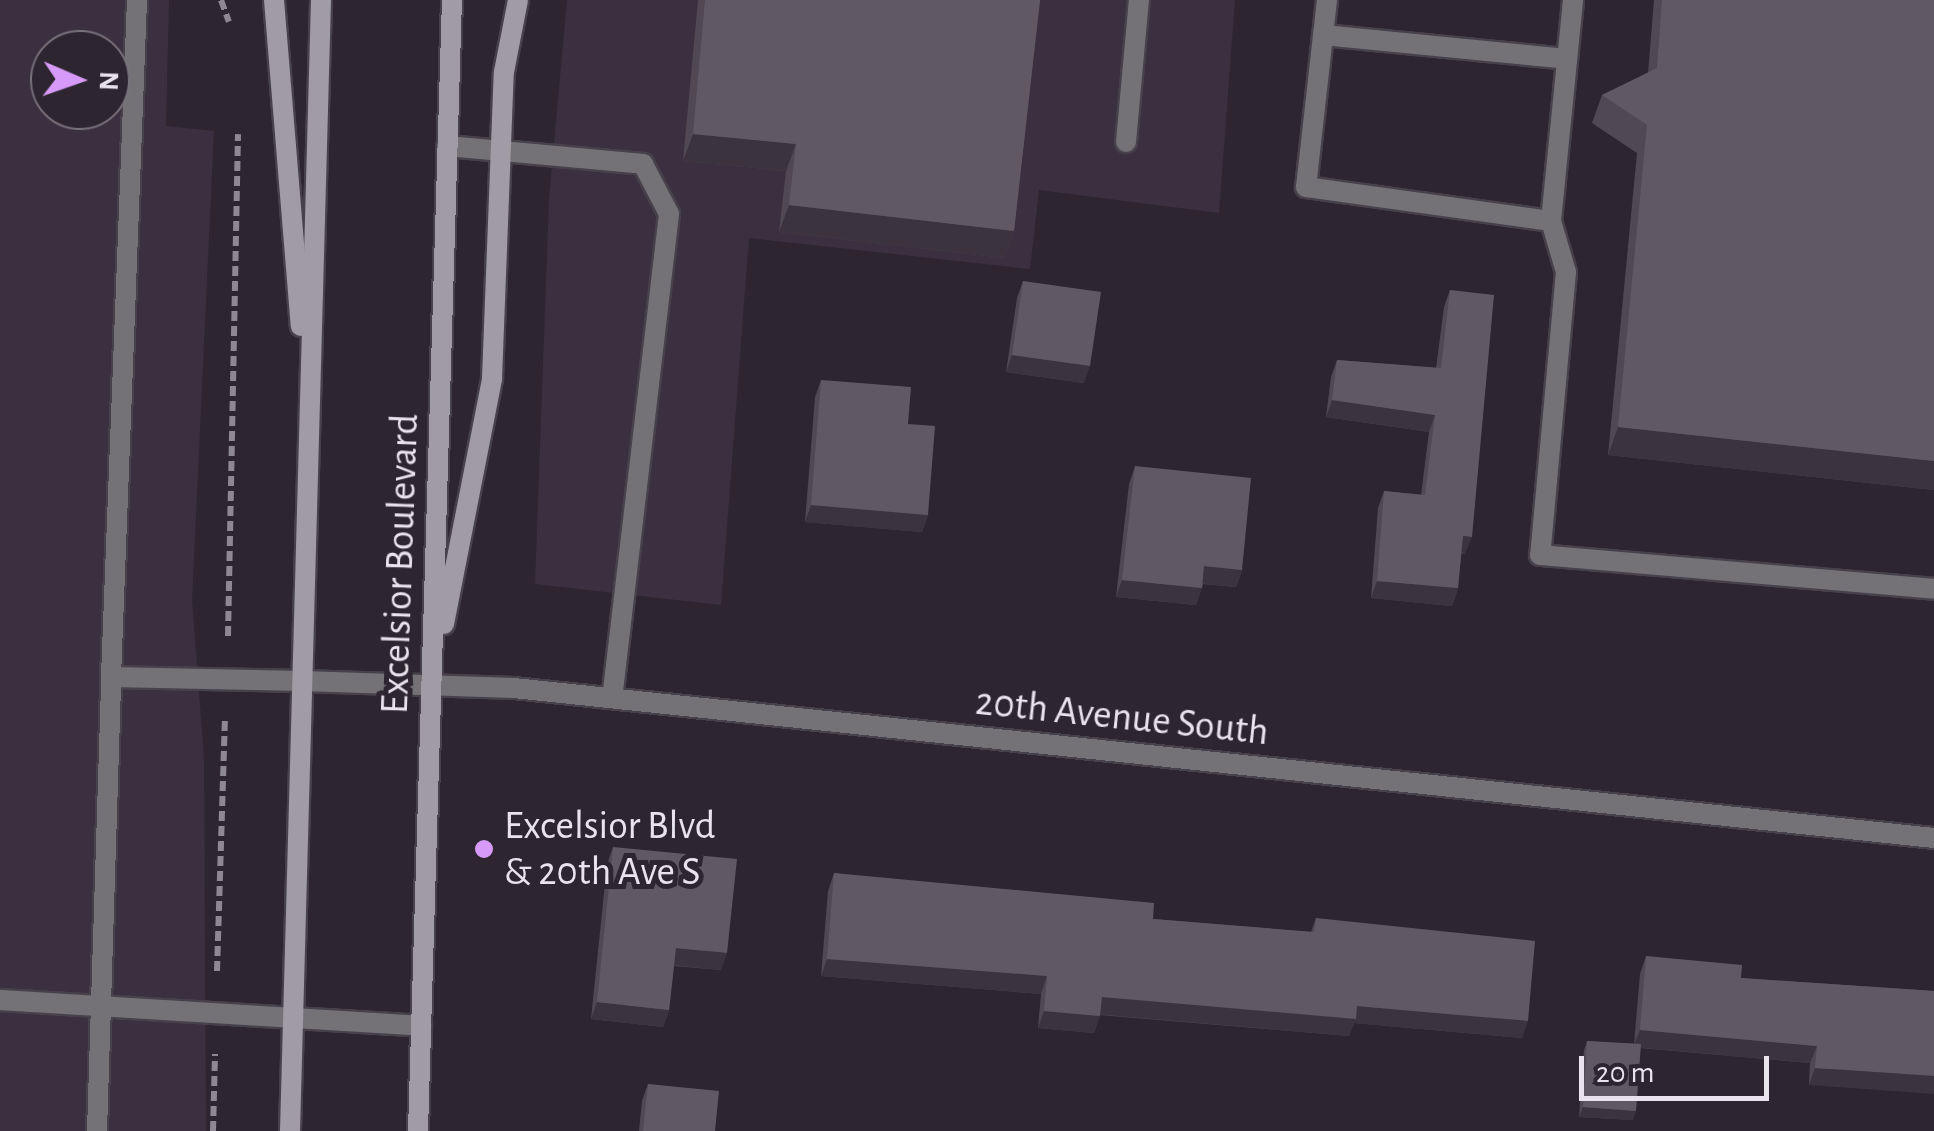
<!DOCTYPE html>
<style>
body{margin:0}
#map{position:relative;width:1934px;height:1131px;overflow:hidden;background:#2d2631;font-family:"Alegreya Sans",sans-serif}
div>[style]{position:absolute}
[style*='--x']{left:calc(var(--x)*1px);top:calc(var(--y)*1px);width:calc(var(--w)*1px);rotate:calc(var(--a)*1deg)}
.built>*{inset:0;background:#3a3040}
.path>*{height:6px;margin-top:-3px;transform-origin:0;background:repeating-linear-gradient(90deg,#8e8892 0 10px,transparent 0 15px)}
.roads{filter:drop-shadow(2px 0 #47414b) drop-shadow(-2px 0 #47414b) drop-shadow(0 2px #47414b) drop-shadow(0 -2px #47414b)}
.lane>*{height:20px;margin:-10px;padding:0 10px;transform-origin:10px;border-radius:10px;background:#757277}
.street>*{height:20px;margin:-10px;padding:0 10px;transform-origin:10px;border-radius:10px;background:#757277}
.secondary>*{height:20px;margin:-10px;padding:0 10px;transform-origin:10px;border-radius:10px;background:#a09ba4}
.wall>*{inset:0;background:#504953}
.shaded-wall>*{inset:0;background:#3b343f}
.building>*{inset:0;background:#605964}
.dots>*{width:28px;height:28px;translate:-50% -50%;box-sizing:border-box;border:5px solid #2d2631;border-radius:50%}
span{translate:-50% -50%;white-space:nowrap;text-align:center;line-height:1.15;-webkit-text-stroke:10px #2d2631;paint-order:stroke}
.street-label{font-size:40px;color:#e9e4ec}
.poi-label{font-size:40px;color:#e9e4ec}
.left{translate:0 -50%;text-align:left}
.north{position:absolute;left:30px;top:30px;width:100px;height:100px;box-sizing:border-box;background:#2d2631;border:2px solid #78727c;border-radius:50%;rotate:92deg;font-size:28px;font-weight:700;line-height:40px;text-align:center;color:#e9e4ec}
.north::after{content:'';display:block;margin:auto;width:35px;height:45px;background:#d89af8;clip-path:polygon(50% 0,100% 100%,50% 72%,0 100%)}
.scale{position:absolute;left:1579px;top:1056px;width:190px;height:45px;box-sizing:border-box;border:5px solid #e9e4ec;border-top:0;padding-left:12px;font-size:30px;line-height:35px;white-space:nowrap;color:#e9e4ec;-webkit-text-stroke:8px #2d2631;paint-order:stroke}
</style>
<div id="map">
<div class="built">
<div style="clip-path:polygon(evenodd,0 0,169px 0,166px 126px,214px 131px,192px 600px,204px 758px,206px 1131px,0 1131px,0 0,50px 50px,110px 50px,110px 110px,50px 110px,50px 50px)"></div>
<div style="clip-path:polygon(567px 0,1235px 0,1219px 213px,1039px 190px,1030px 269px,749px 238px,721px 605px,535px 584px,549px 199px)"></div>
</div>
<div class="path">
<div style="--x:221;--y:0;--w:23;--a:70"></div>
<div style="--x:228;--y:636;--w:502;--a:-88.86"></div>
<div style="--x:217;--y:971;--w:252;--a:-88.2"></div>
<div style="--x:213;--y:1131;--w:77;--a:-88.5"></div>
</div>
<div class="roads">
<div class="lane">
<div style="--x:1327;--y:0;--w:188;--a:96.4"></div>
<div style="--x:1306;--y:187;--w:247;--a:7.9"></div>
<div style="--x:1551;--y:221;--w:222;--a:-84.3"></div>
<div style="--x:1323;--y:35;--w:245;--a:5.6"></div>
<div style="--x:1126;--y:142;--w:143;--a:-84.8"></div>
<div style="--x:447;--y:146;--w:197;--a:5.2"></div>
<div style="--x:643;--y:164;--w:56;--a:62.5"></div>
<div style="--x:669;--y:214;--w:487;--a:96.7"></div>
<div style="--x:1551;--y:221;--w:53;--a:73.6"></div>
<div style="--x:1566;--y:272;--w:284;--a:95.2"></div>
<div style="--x:1540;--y:555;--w:395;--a:4.9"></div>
<div style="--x:111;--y:677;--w:677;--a:-87.8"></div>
<div style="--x:0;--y:1000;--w:422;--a:3.5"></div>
<div style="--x:97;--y:1131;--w:454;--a:-88.2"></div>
<div style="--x:111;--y:677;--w:191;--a:1.2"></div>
</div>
<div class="street">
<div style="--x:302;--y:681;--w:212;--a:1.9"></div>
<div style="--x:514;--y:688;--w:1428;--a:6.03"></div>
</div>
<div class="secondary">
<div style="--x:274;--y:0;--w:327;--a:85.3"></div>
<div style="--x:444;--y:624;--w:250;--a:-78.9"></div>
<div style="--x:492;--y:379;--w:307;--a:-87.8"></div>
<div style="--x:504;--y:72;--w:73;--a:-79"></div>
<div style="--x:290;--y:1131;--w:1131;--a:-88.43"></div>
<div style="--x:418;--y:1131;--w:1132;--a:-88.28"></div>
</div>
</div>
<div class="wall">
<div style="clip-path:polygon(698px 0,1040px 0,1014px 231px,1004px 258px,779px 232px,786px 171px,683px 161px)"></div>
<div style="clip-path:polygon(1654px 0,1934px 0,1934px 490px,1608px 455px,1637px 153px,1592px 123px,1602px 95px,1648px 73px)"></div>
<div style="clip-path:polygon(1023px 281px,1084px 383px,1006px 372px,1017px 298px)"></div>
<div style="clip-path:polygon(1450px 290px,1465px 554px,1461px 554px,1458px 588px,1452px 606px,1371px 598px,1378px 508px,1384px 491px,1421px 495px,1429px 432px,1326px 417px,1331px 377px,1337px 360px,1436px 368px,1444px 307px)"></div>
<div style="clip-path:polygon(821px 380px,908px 424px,928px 515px,922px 532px,805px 522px,815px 397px)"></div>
<div style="clip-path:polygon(1135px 466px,1242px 570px,1236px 587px,1203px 584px,1196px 605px,1116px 597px,1129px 484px)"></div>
<div style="clip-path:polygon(613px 847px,721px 970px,674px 966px,669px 1010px,663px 1027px,591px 1019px,607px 864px)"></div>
<div style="clip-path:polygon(834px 873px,1153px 919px,1311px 932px,1316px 918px,1522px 1038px,1354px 1023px,1349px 1036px,1100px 1015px,1094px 1033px,1038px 1028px,1041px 994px,821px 976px,828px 891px)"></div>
<div style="clip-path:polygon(1646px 956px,1741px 978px,1934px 991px,1809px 1085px,1810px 1063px,1640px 1048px,1633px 1120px,1579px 1117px,1584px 1050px,1587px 1041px,1634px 1044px,1640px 974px)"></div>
<div style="clip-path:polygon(648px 1084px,715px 1131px,639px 1131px,642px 1101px)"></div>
</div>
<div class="shaded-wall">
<div style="clip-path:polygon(693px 134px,796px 144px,786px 171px,683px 161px)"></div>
<div style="clip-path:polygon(789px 205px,1014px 231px,1004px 258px,779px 232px)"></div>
<div style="clip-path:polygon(1012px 355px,1090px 366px,1084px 383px,1006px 372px)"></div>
<div style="clip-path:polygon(1332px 400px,1435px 415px,1429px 432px,1326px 417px)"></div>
<div style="clip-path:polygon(1618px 427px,1934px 461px,1934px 490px,1608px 455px)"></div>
<div style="clip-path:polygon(811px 505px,928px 515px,922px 532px,805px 522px)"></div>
<div style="clip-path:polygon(1463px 536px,1472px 537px,1465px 554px,1457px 553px)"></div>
<div style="clip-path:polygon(1204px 566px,1242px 570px,1236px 587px,1198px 583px)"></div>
<div style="clip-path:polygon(1122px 580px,1202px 588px,1196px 605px,1116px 597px)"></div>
<div style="clip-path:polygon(1377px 581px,1458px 588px,1452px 606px,1371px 598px)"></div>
<div style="clip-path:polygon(676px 948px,727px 953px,721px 970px,670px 965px)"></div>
<div style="clip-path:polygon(827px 959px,1047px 976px,1041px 994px,821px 976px)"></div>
<div style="clip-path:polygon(1102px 997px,1357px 1006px,1528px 1021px,1522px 1038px,1354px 1023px,1349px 1036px,1095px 1014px)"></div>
<div style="clip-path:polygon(597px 1002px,669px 1010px,663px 1027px,591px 1019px)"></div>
<div style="clip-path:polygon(1044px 1011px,1100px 1016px,1094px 1033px,1038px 1028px)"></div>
<div style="clip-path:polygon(1640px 1030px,1817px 1046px,1810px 1063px,1633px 1047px)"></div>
<div style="clip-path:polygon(1815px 1068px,1934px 1076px,1934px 1094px,1809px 1085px)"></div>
<div style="clip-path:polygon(1583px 1107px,1636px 1111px,1633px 1120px,1579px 1117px)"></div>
</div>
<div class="building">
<div style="clip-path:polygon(705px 0,1040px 0,1014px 231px,789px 205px,796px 144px,693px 134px)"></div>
<div style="clip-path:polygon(1662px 0,1934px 0,1934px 461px,1618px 427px,1647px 125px,1602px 95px,1657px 68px)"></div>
<div style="clip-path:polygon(1023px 281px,1101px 292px,1090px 366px,1012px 355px)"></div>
<div style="clip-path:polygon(1450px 290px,1494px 295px,1472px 537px,1463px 536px,1458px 588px,1377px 581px,1384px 491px,1425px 495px,1435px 415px,1332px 400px,1337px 360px,1441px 368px)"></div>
<div style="clip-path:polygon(821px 380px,911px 387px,908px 424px,935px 426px,928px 515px,811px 505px)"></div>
<div style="clip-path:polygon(1135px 466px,1251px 478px,1242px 570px,1204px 566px,1202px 588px,1122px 580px)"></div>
<div style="clip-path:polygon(613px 847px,737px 859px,727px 953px,676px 948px,669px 1010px,597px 1002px)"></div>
<div style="clip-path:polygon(834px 873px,1154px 903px,1153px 919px,1314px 932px,1316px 918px,1535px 941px,1528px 1021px,1357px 1006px,1356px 1019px,1102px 997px,1100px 1016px,1044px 1011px,1047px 976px,827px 959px)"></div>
<div style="clip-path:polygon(1646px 956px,1742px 965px,1741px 978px,1934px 991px,1934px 1076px,1815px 1068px,1817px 1046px,1640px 1030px)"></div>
<div style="clip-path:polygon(1587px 1041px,1641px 1044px,1636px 1111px,1583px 1107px)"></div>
<div style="clip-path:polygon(648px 1084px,719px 1091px,715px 1131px,643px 1131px)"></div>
</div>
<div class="dots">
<div style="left:484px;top:849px;background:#d89af8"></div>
</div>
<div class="street-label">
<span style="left:400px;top:564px;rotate:-88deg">Excelsior Boulevard</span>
<span style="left:1122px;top:717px;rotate:6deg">20th Avenue South</span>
</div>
<div class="poi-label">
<span class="left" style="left:504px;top:849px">Excelsior Blvd<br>&amp; 20th Ave S</span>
</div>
<div class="north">N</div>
<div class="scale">20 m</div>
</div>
